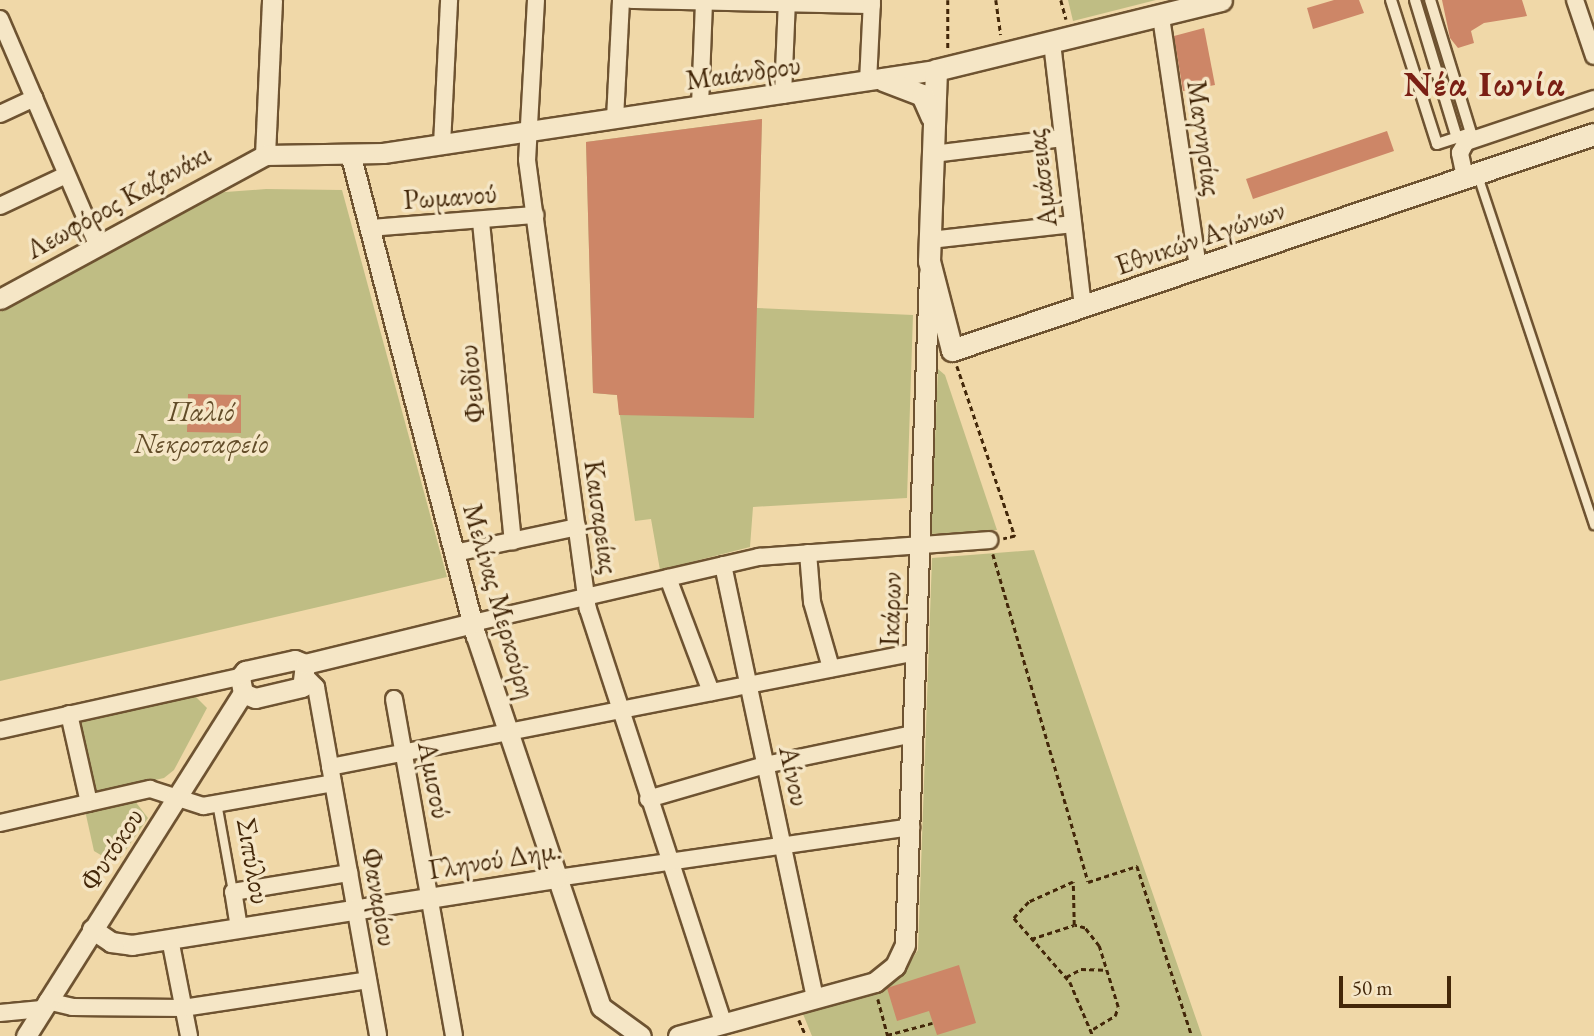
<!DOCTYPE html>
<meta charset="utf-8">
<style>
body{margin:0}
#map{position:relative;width:1594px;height:1036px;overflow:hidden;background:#f0d8a8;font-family:"EB Garamond",serif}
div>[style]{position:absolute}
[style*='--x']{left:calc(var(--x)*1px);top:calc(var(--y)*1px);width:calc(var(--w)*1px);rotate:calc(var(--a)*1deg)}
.green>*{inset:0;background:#bfbd84}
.building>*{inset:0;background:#cd8667}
.path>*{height:2.5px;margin-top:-1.25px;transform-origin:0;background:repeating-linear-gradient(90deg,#432709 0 5px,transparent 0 8.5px)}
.roads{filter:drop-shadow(2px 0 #6e5331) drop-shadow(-2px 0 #6e5331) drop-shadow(0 2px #6e5331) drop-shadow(0 -2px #6e5331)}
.service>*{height:8px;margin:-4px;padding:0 4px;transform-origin:4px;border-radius:4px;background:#f5e6c6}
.pedestrian>*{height:10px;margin:-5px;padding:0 5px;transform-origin:5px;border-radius:5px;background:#f5e6c6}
.minor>*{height:16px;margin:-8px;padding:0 8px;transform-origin:8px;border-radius:8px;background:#f5e6c6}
.tertiary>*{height:19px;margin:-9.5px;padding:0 9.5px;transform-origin:9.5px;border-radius:9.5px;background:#f5e6c6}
.secondary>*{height:21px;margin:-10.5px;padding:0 10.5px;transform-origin:10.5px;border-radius:10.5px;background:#f5e6c6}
span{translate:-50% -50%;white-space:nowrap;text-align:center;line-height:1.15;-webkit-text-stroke:7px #f5e6c6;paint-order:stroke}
.street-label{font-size:28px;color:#432709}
.park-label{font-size:28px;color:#624c28;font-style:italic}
.district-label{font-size:35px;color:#7a1f14;font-weight:700;letter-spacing:2px}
.scale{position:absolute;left:1339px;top:976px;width:112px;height:32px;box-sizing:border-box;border:4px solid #432709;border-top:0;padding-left:9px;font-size:21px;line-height:24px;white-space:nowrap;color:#432709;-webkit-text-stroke:5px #f5e6c6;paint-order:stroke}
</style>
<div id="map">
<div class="green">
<div style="clip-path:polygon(1068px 0,1156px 0,1073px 21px)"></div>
<div style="clip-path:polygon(762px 119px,757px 308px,913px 315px,907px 498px,753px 507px,750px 547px,660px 570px,651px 519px,635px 521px,617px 395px,593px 393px,586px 142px)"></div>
<div style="clip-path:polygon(266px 189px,342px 190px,447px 577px,0 681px,0 312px,212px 193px)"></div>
<div style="clip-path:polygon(938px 369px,945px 375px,997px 530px,931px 534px)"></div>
<div style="clip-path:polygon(1034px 550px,1202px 1036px,812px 1036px,803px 1014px,897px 981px,918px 950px,932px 558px)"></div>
<div style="clip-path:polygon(193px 694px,207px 708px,174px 770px,164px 778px,93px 794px,77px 721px)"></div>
<div style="clip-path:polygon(131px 796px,148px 818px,116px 864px,94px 851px,84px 806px)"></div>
</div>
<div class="building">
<div style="clip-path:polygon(1334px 0,1359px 0,1364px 13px,1313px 29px,1307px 8px)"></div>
<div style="clip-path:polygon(1442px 0,1522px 0,1527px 16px,1484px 23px,1471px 31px,1474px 43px,1458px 48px,1450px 38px)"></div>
<div style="clip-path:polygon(1204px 28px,1215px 85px,1183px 91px,1174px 36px)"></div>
<div style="clip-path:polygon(762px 119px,754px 418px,619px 415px,617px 395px,593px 393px,586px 142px)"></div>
<div style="clip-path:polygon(1387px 131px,1394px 151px,1253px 199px,1246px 179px)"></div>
<div style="clip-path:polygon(188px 394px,241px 395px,241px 433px,187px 432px)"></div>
<div style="clip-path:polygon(959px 965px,976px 1023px,937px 1035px,929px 1011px,897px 1021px,887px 988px)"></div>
</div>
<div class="path">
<div style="--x:948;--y:0;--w:49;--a:90"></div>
<div style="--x:996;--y:0;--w:35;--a:82"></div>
<div style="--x:1061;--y:0;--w:20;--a:75"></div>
<div style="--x:957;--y:366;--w:180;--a:71.2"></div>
<div style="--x:1015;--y:536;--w:12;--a:166"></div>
<div style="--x:993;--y:554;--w:341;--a:73.8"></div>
<div style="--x:1088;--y:882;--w:52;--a:-18.1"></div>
<div style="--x:1137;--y:866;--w:179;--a:72.1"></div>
<div style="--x:1031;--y:939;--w:45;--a:-18"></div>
<div style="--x:1066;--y:977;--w:17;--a:-28"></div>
<div style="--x:1081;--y:969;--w:24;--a:2"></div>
<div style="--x:878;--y:999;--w:38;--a:75"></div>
<div style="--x:799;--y:1020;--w:17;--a:66"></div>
<div style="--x:1093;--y:1029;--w:26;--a:-31"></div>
<div style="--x:1115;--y:1016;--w:9;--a:-72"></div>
<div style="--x:1118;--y:1007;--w:64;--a:-107.3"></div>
<div style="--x:1099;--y:946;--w:23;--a:-128"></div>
<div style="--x:1085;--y:928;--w:11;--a:-165"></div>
<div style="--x:1074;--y:925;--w:43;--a:-91.3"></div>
<div style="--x:1073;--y:882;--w:48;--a:155.6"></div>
<div style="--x:1029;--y:902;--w:22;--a:133"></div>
<div style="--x:1014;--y:918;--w:85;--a:48.8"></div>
<div style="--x:1070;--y:982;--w:59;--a:66.9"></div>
<div style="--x:887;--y:1035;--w:47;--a:-14.9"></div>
</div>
<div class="roads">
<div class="service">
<div style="--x:1478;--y:176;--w:368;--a:71.6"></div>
<div style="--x:217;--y:803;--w:90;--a:79.8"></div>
</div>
<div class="pedestrian">
<div style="--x:1391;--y:0;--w:151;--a:72.3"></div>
<div style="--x:1437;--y:144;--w:36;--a:-18"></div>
<div style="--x:1471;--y:133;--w:139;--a:-107.1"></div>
<div style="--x:1415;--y:0;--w:144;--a:73.1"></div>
</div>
<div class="minor">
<div style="--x:536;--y:0;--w:160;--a:93.2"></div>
<div style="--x:527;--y:160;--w:453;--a:82.3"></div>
<div style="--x:588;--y:609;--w:435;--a:71.9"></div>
<div style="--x:631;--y:0;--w:241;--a:1.2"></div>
<div style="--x:1575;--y:0;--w:59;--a:71.3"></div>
<div style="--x:1161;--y:17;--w:253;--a:81.6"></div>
<div style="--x:0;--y:19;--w:245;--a:66.7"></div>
<div style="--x:1052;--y:43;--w:265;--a:83.3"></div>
<div style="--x:868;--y:82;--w:82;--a:-87.2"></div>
<div style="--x:783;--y:95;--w:95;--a:-87.6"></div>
<div style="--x:700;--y:106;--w:106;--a:-87.8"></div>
<div style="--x:0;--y:114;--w:38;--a:-25"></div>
<div style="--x:615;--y:119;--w:119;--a:-87.1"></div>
<div style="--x:442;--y:145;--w:145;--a:-87.2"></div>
<div style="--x:933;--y:154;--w:131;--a:-7"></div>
<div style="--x:1465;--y:177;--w:25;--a:-102"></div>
<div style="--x:1460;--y:153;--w:13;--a:-61"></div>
<div style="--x:1466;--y:142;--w:135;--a:-18.6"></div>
<div style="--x:0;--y:206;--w:73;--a:-25.2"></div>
<div style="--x:481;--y:222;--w:321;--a:84.3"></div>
<div style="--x:370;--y:228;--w:166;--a:-4.5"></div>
<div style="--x:930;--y:240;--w:144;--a:-6.4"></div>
<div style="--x:455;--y:553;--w:125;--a:-12"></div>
<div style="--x:808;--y:553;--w:49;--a:85.3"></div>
<div style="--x:812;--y:602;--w:69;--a:73.9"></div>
<div style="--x:723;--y:565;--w:443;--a:78"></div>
<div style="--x:668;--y:578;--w:122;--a:69.3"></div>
<div style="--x:473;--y:623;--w:294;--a:-13"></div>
<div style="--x:759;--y:557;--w:231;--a:-4.2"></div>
<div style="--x:307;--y:678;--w:13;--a:45"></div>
<div style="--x:316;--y:687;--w:354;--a:79.9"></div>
<div style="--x:394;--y:699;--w:342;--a:79.9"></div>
<div style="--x:69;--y:714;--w:91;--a:77.3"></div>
<div style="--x:0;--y:730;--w:246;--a:-12.5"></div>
<div style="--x:330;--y:767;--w:597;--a:-11.1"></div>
<div style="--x:648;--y:799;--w:122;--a:-16.2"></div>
<div style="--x:765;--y:765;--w:152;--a:-11.8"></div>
<div style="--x:0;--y:823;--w:154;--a:-12.8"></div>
<div style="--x:150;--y:789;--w:56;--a:17.8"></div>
<div style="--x:203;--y:806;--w:132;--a:-10"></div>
<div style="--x:557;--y:878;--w:358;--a:-8.2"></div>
<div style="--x:239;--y:928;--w:36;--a:-99"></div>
<div style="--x:233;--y:892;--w:118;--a:-9.3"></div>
<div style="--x:170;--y:939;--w:99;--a:78.9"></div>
<div style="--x:47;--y:1001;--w:26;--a:13"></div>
<div style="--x:72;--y:1007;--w:111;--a:0.5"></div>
<div style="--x:183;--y:1008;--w:187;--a:-8.6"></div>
<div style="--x:0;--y:1013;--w:42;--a:-5.4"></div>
</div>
<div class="tertiary">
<div style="--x:265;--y:155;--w:155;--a:-87.4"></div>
<div style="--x:351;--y:157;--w:495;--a:75.4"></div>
<div style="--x:476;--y:636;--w:391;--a:71.4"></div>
<div style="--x:601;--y:1007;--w:49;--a:35.9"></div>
<div style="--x:0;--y:299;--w:302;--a:-28.5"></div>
<div style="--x:265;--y:155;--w:118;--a:-1"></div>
<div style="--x:383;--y:153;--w:559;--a:-8.54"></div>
<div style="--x:295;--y:660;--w:11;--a:22"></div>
<div style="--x:305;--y:664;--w:23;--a:97"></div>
<div style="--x:302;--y:687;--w:48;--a:166.8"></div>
<div style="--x:255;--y:698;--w:13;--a:-157"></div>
<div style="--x:243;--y:693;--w:16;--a:-101"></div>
<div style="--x:240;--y:677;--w:8;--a:-50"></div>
<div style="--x:245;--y:671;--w:51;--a:-12.4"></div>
<div style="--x:305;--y:664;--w:173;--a:-13.7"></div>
<div style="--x:92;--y:929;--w:23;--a:34"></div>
<div style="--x:111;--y:942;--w:21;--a:8"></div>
<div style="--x:132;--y:945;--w:430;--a:-9"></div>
<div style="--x:26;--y:1036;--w:406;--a:-57.7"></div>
<div style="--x:678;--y:1036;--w:204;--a:-15.3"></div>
<div style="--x:875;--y:982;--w:26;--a:-39"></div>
<div style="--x:895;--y:966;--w:23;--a:-65"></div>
<div style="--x:905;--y:945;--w:672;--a:-87.95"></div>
</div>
<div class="secondary">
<div style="--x:1221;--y:0;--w:293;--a:166.2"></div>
<div style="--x:936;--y:70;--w:191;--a:92.1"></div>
<div style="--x:929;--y:261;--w:92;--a:75.5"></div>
<div style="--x:952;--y:350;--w:677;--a:-18.6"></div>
<div style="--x:883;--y:80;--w:42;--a:21"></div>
<div style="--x:922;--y:95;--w:24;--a:66"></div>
</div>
</div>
<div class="street-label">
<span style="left:743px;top:72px;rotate:-8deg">Μαιάνδρου</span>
<span style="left:1205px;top:138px;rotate:82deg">Μαγνησίας</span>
<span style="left:1041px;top:178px;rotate:-97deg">Αμάσειας</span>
<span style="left:450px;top:196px;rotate:-4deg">Ρωμανού</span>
<span style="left:118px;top:201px;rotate:-29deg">Λεωφόρος Καζανάκι</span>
<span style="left:1200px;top:237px;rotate:-19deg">Εθνικών Αγώνων</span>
<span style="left:471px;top:384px;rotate:-96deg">Φειδίου</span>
<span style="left:602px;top:517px;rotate:82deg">Καισαρείας</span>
<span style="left:500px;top:601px;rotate:74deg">Μελίνας Μερκούρη</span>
<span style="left:890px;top:609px;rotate:-88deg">Ικάρων</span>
<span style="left:795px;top:776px;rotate:78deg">Αίνου</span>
<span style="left:435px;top:780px;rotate:79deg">Αμισού</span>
<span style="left:111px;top:849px;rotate:-57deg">Φυτόκου</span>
<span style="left:495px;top:859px;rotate:-9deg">Γληνού Δημ.</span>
<span style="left:254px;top:861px;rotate:80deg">Σιπύλου</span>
<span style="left:380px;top:897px;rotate:80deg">Φαναρίου</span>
</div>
<div class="park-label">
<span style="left:201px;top:427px">Παλιό<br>Νεκροταφείο</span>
</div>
<div class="district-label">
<span style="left:1485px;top:84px">Νέα Ιωνία</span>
</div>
<div class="scale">50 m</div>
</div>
